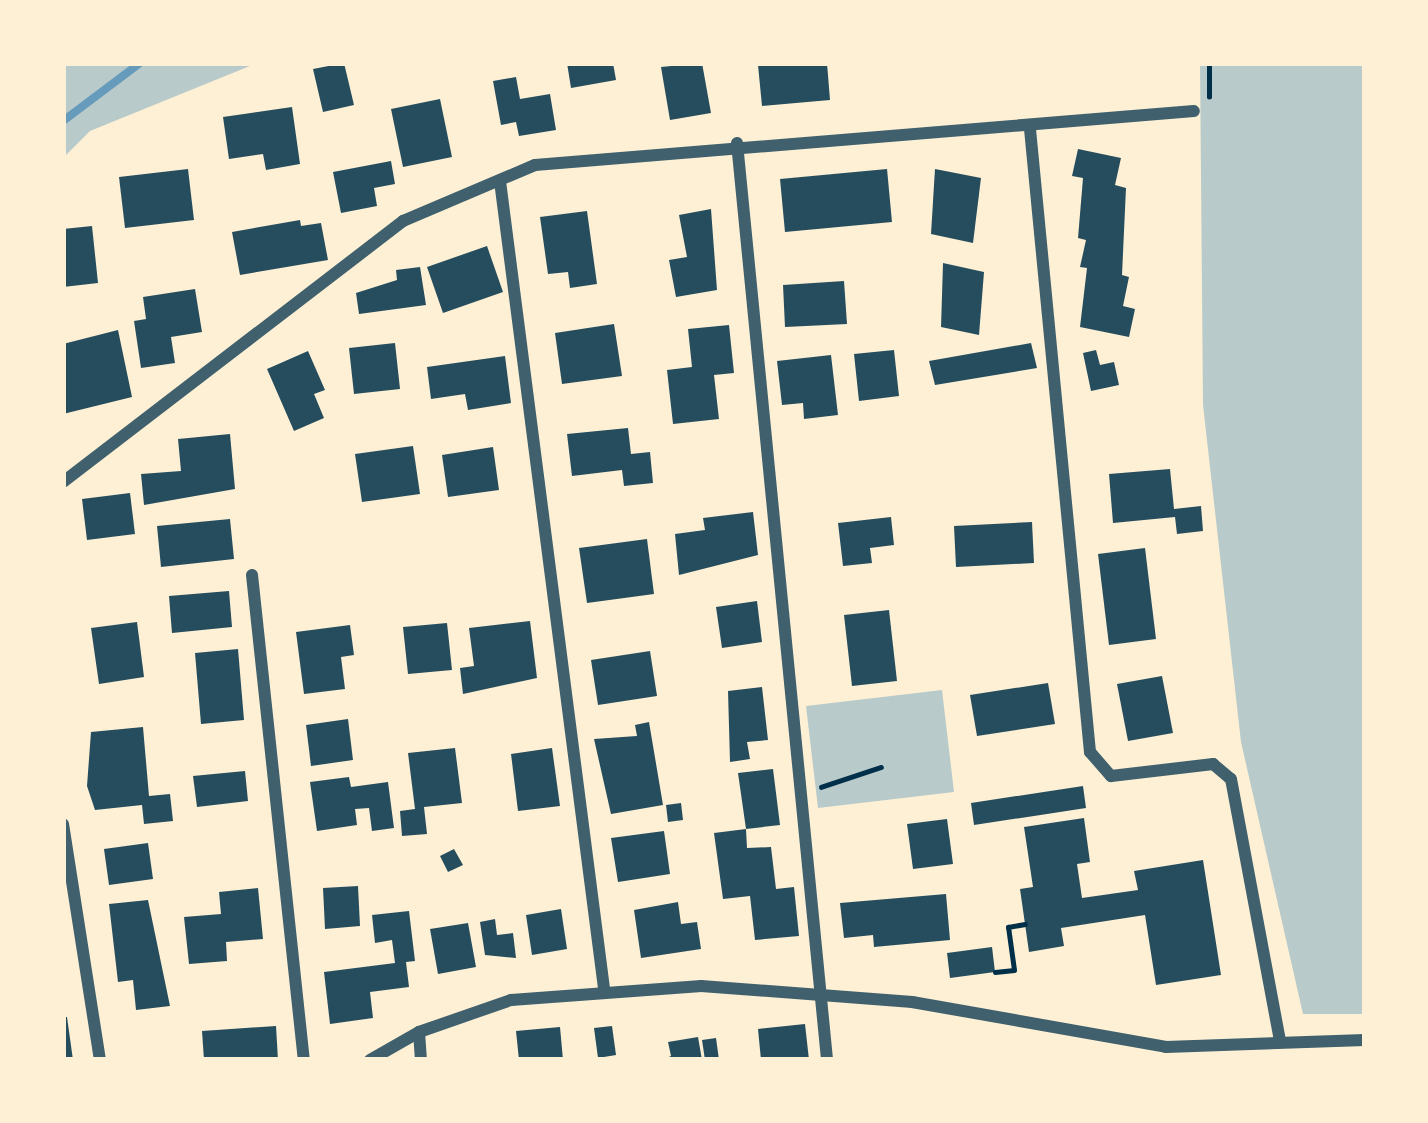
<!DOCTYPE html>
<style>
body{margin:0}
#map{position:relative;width:1428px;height:1123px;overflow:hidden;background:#fdf0d5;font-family:"DM Sans",sans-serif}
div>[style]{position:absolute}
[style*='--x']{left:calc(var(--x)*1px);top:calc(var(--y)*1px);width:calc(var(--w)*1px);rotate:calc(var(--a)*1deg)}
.green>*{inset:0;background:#b9caca}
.stream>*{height:8px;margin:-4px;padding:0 4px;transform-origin:4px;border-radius:4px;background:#669bbc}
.building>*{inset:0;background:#264d5e}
.path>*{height:4.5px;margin:-2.25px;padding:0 2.25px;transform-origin:2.25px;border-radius:2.25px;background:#003049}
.minor>*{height:12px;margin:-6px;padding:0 6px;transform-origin:6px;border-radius:6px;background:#3f606c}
span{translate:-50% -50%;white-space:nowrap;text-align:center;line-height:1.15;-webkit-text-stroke:9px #fdf0d5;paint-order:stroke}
.frame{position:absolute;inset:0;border:66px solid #fdf0d5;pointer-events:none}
</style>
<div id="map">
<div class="green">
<div style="clip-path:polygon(63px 63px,257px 63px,90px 131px,63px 158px)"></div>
<div style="clip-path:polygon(1200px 63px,1365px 63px,1365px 1014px,1303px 1014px,1241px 742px,1203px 405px)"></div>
<div style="clip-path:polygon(942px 690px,954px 792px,818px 808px,806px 706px)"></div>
</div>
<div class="stream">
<div style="--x:63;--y:121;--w:96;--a:-37"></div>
</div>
<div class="building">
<div style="clip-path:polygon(344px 63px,354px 105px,323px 112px,313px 69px)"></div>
<div style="clip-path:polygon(567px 63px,613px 63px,616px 80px,571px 88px)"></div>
<div style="clip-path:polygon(702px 63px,711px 113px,670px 120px,661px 67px)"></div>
<div style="clip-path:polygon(827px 63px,830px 100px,762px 106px,758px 65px)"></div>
<div style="clip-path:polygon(516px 77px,520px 99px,550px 94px,556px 130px,519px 136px,516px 122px,501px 125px,493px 81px)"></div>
<div style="clip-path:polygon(440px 99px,452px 157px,403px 167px,391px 109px)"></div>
<div style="clip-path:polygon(292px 107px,300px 164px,266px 170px,263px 154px,229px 159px,223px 117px)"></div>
<div style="clip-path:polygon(1078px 149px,1121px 158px,1115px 185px,1126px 188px,1122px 275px,1129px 277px,1123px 306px,1135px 309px,1129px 337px,1080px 327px,1087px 268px,1080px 267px,1086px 240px,1078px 238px,1083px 178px,1072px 176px)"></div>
<div style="clip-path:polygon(391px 161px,395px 184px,374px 188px,377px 206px,341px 213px,333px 172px)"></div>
<div style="clip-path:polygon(188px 169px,194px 220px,125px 228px,119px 177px)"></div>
<div style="clip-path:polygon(887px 169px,892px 222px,785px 232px,780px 179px)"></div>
<div style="clip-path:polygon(935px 169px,981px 178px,973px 243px,931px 234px)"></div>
<div style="clip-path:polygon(711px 209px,717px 290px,676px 297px,669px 260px,687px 257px,679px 215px)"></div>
<div style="clip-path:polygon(587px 211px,597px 284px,570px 288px,568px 272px,548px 274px,540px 217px)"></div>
<div style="clip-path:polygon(300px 220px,301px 226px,321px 223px,328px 260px,240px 275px,232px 232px)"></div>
<div style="clip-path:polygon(92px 226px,98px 283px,63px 287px,63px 229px)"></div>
<div style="clip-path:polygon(487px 246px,503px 292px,443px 313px,427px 267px)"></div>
<div style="clip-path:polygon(943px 263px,984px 272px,979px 335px,941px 327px)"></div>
<div style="clip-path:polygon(420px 267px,426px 305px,359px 314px,356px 293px,397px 280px,396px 270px)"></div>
<div style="clip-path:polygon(844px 281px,847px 324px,785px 327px,783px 285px)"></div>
<div style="clip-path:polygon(195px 289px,202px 332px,171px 337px,175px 363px,141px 368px,134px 321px,146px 319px,143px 297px)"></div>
<div style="clip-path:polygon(614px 324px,622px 376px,562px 384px,555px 333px)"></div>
<div style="clip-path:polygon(729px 325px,734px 373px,714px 375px,719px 419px,673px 424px,667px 370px,692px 367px,688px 329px)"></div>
<div style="clip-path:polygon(118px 330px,132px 397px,63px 414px,63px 344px)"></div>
<div style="clip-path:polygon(395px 343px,400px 389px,354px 394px,349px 348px)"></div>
<div style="clip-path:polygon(1031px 343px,1037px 368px,935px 385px,929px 361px)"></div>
<div style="clip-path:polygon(894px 350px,899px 396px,859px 401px,854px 354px)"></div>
<div style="clip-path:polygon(1096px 350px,1100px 365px,1114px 362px,1119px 385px,1091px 391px,1083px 353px)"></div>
<div style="clip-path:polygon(308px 351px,325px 390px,314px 394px,324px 418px,294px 431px,267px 369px)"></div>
<div style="clip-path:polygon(831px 355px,838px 415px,804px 419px,803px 403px,782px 405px,777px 361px)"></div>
<div style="clip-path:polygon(505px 356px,511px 403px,468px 410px,465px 394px,431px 399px,427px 367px)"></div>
<div style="clip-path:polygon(628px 428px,631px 454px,650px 452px,653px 483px,624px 486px,622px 470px,572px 476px,567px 434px)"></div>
<div style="clip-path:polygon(230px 434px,235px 489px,144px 505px,141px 474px,181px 471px,178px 439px)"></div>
<div style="clip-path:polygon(413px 446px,420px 494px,362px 502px,355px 454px)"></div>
<div style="clip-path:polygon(493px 447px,499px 490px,448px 497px,442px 455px)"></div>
<div style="clip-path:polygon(1170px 469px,1174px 509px,1201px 506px,1203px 531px,1177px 534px,1175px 517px,1113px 523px,1109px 474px)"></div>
<div style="clip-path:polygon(130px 493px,135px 534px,87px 540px,82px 499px)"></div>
<div style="clip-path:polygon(753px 512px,758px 555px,679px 575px,675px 534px,705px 530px,703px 518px)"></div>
<div style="clip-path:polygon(891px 517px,894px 545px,870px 548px,872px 563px,843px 566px,838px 523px)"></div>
<div style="clip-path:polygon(230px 519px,234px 559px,161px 567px,157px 526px)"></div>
<div style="clip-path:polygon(1032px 522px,1034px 563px,956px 567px,954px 526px)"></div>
<div style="clip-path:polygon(647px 539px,654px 594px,587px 603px,579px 548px)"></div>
<div style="clip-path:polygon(1145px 548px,1156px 639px,1109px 645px,1098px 554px)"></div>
<div style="clip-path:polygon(229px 591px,232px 627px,172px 633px,169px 596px)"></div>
<div style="clip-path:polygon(757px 601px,762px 642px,722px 648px,716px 607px)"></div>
<div style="clip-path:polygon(889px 610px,897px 681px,852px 686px,844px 615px)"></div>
<div style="clip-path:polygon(530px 621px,537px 678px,463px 694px,460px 668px,474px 666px,469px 628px)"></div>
<div style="clip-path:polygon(137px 622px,144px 677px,99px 684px,91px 628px)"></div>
<div style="clip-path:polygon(447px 623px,452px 670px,408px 674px,403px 627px)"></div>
<div style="clip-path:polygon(350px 625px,354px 655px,341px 657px,345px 689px,304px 694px,296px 632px)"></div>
<div style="clip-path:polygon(238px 649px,244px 720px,201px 724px,195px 653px)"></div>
<div style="clip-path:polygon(650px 651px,657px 696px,598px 705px,591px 660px)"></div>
<div style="clip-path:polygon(1162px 676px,1173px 733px,1128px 741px,1117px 684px)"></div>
<div style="clip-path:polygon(1048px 683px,1055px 724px,977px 736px,970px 695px)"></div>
<div style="clip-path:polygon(762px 687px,768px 740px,747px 742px,750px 759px,730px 762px,728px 691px)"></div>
<div style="clip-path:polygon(348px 719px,353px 760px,311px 766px,306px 725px)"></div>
<div style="clip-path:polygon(649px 722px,663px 805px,611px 814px,594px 739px,637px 736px,635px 725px)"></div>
<div style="clip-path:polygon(143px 727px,149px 796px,170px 794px,173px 821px,144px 824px,142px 805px,95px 810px,87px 786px,91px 732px)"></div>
<div style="clip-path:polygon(455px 748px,462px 803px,424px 807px,427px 834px,402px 836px,400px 811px,415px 809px,408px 753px)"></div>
<div style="clip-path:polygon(552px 748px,560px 806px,518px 811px,511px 754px)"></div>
<div style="clip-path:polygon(773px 769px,780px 825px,746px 829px,738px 773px)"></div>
<div style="clip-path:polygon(245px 771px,248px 801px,197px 807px,193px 776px)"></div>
<div style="clip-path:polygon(349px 777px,351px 787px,388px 782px,394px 828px,372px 831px,369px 808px,355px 809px,357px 825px,317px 831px,310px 782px)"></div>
<div style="clip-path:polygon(1083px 786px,1086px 808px,974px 825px,971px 803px)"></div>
<div style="clip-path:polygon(681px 803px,683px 820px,668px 822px,666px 805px)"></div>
<div style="clip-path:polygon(1084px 818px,1090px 862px,1077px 864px,1082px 898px,1138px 890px,1134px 871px,1203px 860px,1221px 975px,1156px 985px,1145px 915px,1061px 928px,1064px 946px,1029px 952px,1020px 889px,1033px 887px,1024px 827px)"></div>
<div style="clip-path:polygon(947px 819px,953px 864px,913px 869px,907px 824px)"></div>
<div style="clip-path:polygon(746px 829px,747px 848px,771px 847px,776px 889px,794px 887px,799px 936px,755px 940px,750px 896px,723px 899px,714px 833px)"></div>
<div style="clip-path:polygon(664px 831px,670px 874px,618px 882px,611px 838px)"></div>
<div style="clip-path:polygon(148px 843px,153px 879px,109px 885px,104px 849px)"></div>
<div style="clip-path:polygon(454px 849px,463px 865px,448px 872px,440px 856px)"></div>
<div style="clip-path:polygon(358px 886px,360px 926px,325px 929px,323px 888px)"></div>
<div style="clip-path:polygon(258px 888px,263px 939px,226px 942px,227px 961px,189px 964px,184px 917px,221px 914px,219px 892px)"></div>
<div style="clip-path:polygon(946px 894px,950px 940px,874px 947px,873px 935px,844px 938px,840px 903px)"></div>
<div style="clip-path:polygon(148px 900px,170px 1006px,136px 1010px,133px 980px,118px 982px,109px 904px)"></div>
<div style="clip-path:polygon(678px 902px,681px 924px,697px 922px,701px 949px,641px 958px,634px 910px)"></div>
<div style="clip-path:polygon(561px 909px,567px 949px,532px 955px,526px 915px)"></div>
<div style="clip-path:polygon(409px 911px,415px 961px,406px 962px,409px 987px,370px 992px,373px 1018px,330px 1024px,324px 972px,395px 963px,392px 940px,375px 943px,372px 915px)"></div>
<div style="clip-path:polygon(495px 919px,497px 935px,513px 933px,516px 958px,485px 955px,480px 922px)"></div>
<div style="clip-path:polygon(468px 923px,476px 967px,438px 974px,430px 929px)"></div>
<div style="clip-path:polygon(992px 947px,995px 972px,950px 978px,947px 953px)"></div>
<div style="clip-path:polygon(63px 1017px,67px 1017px,73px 1060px,63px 1060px)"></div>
<div style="clip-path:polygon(805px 1024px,809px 1060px,761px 1060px,758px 1029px)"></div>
<div style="clip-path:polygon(276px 1026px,278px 1060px,204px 1060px,202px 1031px)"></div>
<div style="clip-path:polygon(612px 1026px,616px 1055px,598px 1058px,594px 1028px)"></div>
<div style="clip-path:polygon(560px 1027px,563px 1060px,519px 1060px,516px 1031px)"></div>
<div style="clip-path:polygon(698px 1037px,702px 1060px,662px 1060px,671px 1056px,668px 1042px)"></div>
<div style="clip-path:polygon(716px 1038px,719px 1060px,705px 1060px,702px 1040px)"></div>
</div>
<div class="path">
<div style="--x:1209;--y:97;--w:34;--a:-90"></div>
<div style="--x:821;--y:787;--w:63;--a:-18.4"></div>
<div style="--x:995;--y:972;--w:19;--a:-6"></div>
<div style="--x:1014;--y:970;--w:43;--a:-97.9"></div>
<div style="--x:1008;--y:927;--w:17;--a:-10"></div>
</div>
<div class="minor">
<div style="--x:1030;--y:129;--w:626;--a:84.5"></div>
<div style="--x:1090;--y:752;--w:32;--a:49"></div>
<div style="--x:1111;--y:776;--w:103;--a:-6.7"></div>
<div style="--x:1213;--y:764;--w:23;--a:40"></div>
<div style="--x:1231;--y:779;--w:268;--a:79.4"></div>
<div style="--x:737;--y:143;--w:921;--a:84.39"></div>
<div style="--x:500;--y:181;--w:814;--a:82.66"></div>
<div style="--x:63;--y:482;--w:429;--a:-37.5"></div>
<div style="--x:403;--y:221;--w:143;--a:-23"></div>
<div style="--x:535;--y:165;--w:661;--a:-4.68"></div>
<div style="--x:252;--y:575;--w:488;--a:83.9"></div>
<div style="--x:63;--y:824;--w:239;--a:81.1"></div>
<div style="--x:419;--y:1032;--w:28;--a:86"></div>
<div style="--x:370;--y:1060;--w:56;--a:-29.7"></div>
<div style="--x:419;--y:1032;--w:97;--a:-19.2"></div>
<div style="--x:511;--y:1000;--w:191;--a:-4.2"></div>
<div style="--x:701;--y:986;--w:212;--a:4.3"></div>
<div style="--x:912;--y:1002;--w:258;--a:10"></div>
<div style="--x:1166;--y:1047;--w:199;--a:-2"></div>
</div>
<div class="frame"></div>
</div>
